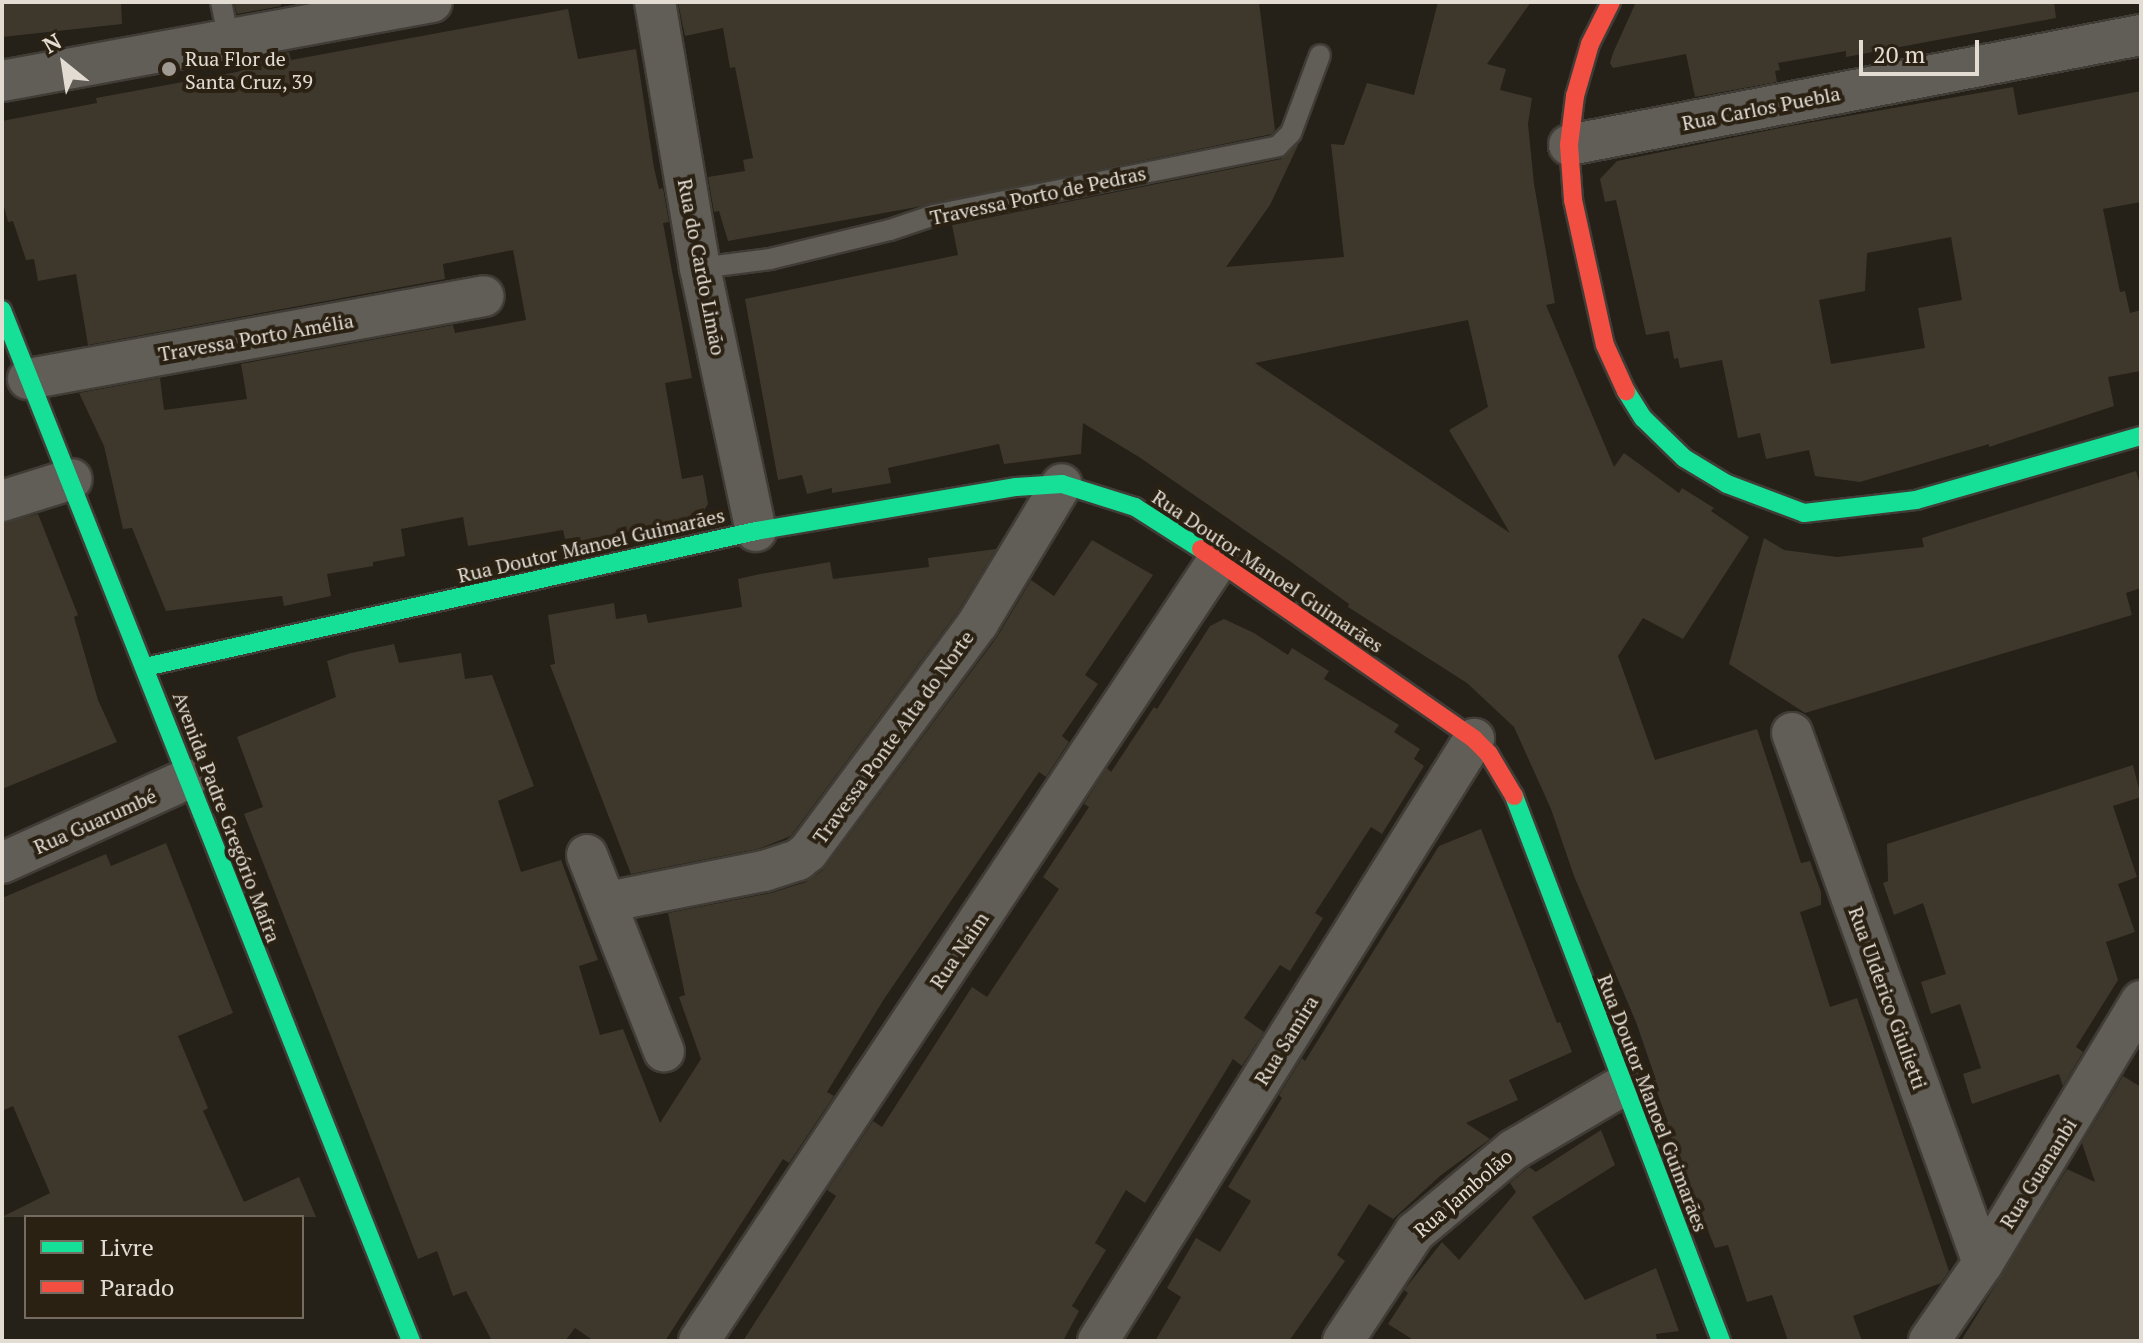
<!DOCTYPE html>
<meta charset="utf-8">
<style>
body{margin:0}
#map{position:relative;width:2143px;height:1343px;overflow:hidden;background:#252018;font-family:"PT Serif",serif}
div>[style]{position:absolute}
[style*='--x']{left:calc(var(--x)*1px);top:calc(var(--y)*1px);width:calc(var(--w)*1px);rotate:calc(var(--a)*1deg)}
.building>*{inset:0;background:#3e382c}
.roads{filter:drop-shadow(2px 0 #403c36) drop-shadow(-2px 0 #403c36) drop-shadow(0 2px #403c36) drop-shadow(0 -2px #403c36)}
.lane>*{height:20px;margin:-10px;padding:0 10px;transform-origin:10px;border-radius:10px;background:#615d57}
.street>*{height:40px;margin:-20px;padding:0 20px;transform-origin:20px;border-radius:20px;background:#615d57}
.fast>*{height:18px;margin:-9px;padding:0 9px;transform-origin:9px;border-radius:9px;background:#16e098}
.jam>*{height:18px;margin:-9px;padding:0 9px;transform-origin:9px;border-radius:9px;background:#f24e42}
.dots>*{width:22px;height:22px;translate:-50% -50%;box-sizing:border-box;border:4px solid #2a2113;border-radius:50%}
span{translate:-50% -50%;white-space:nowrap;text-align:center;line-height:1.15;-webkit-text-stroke:8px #2a2113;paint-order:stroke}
.poi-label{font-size:20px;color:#e2dcd3}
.left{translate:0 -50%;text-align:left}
.street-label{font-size:20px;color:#e2dcd3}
.frame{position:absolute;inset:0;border:4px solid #e2dcd3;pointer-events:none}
.legend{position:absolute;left:24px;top:1215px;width:280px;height:104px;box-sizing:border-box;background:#2a2113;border:2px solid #746c60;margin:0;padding:10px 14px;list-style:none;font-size:24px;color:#e2dcd3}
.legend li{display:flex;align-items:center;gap:16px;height:40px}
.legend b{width:40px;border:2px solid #746c60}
.north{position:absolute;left:24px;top:24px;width:80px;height:80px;-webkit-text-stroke:6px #2a2113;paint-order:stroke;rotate:330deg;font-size:22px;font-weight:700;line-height:32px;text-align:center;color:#e2dcd3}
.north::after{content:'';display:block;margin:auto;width:28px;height:36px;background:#e2dcd3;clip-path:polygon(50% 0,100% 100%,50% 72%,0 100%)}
.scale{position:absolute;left:1859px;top:40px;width:120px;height:36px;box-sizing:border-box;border:4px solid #e2dcd3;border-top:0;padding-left:10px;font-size:24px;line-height:28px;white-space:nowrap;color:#e2dcd3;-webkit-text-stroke:6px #2a2113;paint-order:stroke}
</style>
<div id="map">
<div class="building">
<div style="clip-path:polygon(2px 2px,121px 2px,122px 24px,2px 37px)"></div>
<div style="clip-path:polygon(234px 2px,281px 2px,281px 6px,237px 14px)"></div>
<div style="clip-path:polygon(678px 2px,1259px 2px,1275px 130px,1272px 134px,917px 207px,728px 241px,719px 211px,714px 212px,708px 177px,745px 171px,743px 160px,753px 158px,735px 67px,730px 68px,723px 28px,685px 36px)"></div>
<div style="clip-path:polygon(evenodd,1438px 2px,1531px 2px,1487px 64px,1506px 69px,1500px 90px,1532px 98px,1528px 124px,1534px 184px,1555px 303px,1546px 305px,1614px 467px,1624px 453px,1679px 493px,1682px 488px,1714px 508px,1711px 511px,1749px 537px,1683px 639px,1643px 618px,1618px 656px,1655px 760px,1757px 729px,1801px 863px,1810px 861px,1821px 892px,1821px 905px,1800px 912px,1830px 1007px,1857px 998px,1949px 1271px,1941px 1283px,1853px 1316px,1862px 1341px,1788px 1341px,1772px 1295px,1747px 1302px,1728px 1245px,1715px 1248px,1665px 1122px,1668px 1122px,1653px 1081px,1656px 1080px,1636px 1022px,1574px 876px,1551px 809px,1514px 727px,1467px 683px,1348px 607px,1349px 604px,1291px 562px,1139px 457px,1083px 423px,1081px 454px,1004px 464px,999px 444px,888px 468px,891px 483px,832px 493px,832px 488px,807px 494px,802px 475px,778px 480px,745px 299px,958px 255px,952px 225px,1281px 159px,1299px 143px,1270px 205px,1226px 267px,1344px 257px,1331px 144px,1344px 145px,1367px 83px,1414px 95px,1438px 2px,1468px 320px,1488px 407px,1449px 430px,1510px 533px,1255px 363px,1468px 320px)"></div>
<div style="clip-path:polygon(1636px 2px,2054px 2px,2056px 18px,1846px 57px,1846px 51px,1778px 63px,1780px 70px,1775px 71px,1777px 82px,1695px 97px,1686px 54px,1613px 68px,1610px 63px,1613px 53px)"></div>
<div style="clip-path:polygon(568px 9px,578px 59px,636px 49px,654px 168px,659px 189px,663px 188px,669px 222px,663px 223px,692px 378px,665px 383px,682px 479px,703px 475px,708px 504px,699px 518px,579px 541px,578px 537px,565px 539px,563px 530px,468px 546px,463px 517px,401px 529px,405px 556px,373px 562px,373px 566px,327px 574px,331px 596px,284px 606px,282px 596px,166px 611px,132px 528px,123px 529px,104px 446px,79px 393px,160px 378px,164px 410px,247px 399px,241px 364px,453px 325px,455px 333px,526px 320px,513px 250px,443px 264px,445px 279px,88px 345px,76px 274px,38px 281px,34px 259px,26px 260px,13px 221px,8px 222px,2px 199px,2px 121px,97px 103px,96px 98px,237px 72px,243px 70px,241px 60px,289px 52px,291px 60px)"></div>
<div style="clip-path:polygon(evenodd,2013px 87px,2018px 115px,2141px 91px,2141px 202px,2103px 209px,2120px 292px,2125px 291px,2130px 313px,2141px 310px,2141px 371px,2108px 377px,2114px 406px,1989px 447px,1989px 444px,1860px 482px,1815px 476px,1809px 450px,1766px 459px,1760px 433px,1738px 438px,1722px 360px,1680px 368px,1678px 358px,1674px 359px,1669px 331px,1646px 335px,1616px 200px,1605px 202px,1600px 179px,1617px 161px,1785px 127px,2013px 87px,1951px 237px,1962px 300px,1918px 308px,1925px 348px,1831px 364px,1819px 300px,1865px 291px,1867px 253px,1951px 237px)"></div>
<div style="clip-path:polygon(2136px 471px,2141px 488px,2141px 588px,2126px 593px,2132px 615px,1805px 713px,1729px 664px,1764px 538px,1784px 550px,1837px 557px,1924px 547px,1922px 538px)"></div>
<div style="clip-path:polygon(38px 514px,78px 615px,74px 617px,98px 700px,117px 742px,2px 789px,2px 523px)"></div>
<div style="clip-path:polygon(1092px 540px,1153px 575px,1085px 675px,1098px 684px,1062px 736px,1069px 742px,1046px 777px,1039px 772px,884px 999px,827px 1092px,834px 1096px,789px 1163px,783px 1159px,665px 1341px,594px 1341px,575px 1328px,565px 1341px,492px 1341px,466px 1291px,453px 1296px,437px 1251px,418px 1259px,244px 814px,263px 807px,237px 737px,336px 697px,327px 661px,351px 653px,394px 644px,399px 663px,461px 653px,465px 679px,492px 675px,534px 786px,498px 801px,521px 872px,561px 860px,598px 960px,579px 966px,600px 1035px,623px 1029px,660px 1123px,701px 1059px,679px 997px,685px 995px,668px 913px,771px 893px,806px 882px,823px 870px,997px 637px,1031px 580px,1054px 596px)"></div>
<div style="clip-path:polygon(996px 549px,959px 610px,791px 836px,758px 849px,631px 874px,550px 665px,555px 664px,548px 615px,614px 603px,616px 619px,646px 614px,648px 623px,742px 607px,738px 579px,760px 574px,830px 562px,833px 579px,929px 567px,928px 558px)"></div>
<div style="clip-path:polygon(1224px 619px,1254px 633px,1288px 655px,1292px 648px,1329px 671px,1324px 679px,1399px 725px,1394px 732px,1420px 749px,1414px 759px,1424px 766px,1382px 834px,1371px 827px,1315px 913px,1323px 918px,1290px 971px,1280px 965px,1244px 1018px,1264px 1032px,1242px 1066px,1233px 1059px,1145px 1203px,1126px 1190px,1095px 1243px,1106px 1250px,1072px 1306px,1079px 1311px,1063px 1341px,743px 1341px,836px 1196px,827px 1190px,873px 1121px,882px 1127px,972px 987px,987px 997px,1059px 889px,1043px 877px,1089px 807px,1084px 804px,1107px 768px,1111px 772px,1154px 707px,1157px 709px,1210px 626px)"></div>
<div style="clip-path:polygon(2133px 765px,2141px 797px,2113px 806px,2137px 877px,2118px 884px,2135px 932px,2106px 942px,2118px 980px,2076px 1047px,2083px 1052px,2063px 1086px,2059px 1074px,1972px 1104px,1963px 1074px,1981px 1068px,1960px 1004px,1931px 1014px,1921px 982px,1946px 974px,1923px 903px,1894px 915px,1883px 883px,1888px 881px,1887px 844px)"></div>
<div style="clip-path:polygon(1481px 829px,1557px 1023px,1560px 1022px,1572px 1052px,1509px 1080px,1518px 1100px,1466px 1123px,1490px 1139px,1441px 1175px,1393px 1219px,1369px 1204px,1337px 1255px,1345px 1261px,1289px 1341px,1155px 1341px,1181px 1297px,1167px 1288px,1196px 1238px,1220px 1252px,1251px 1201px,1228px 1187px,1282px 1098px,1279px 1095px,1302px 1058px,1305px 1061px,1439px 846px)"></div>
<div style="clip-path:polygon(166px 843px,233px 1013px,178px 1036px,208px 1108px,203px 1111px,244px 1202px,299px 1177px,316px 1217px,2px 1217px,50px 1193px,13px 1106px,2px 1111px,2px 898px,106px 854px,111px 866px)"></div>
<div style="clip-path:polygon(2123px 1076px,2141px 1087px,2141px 1341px,1961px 1341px,2067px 1169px,2095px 1182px,2082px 1143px)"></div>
<div style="clip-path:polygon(1601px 1130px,1615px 1165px,1532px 1217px,1585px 1300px,1656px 1268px,1679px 1331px,1656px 1334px,1657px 1341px,1415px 1341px,1388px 1324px,1408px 1293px,1404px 1290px,1442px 1242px,1459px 1260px,1516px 1192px,1510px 1183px,1529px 1167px,1536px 1172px)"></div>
</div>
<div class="roads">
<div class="lane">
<div style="--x:221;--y:2;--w:40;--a:78"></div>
<div style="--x:700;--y:268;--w:71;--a:-7.3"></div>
<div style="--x:770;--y:259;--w:123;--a:-13.6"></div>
<div style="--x:890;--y:230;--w:46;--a:-18.8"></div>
<div style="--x:934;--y:215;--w:351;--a:-11.3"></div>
<div style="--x:1278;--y:146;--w:18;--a:-45"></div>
<div style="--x:1291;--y:133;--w:83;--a:-69.6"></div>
</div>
<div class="street">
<div style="--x:655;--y:2;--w:270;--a:80.4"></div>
<div style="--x:700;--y:268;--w:269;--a:78"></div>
<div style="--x:2;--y:81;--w:437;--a:-10.4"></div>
<div style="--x:1569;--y:145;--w:582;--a:-10.89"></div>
<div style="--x:28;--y:379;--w:463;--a:-10.3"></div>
<div style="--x:2;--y:501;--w:73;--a:-17.4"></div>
<div style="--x:1792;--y:733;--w:563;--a:70.18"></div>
<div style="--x:587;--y:855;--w:211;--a:68.6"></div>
<div style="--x:2;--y:863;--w:203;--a:-24.4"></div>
<div style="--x:607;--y:902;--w:160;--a:-11.2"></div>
<div style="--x:764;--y:871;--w:36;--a:-18"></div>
<div style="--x:798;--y:860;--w:13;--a:-39"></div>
<div style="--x:808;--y:852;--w:285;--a:-53.4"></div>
<div style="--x:978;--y:623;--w:162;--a:-58.9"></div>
<div style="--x:699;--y:1341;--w:938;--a:-56.39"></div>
<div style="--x:1098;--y:1341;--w:710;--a:-58.01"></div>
<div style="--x:1343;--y:1341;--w:131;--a:-56.6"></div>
<div style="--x:1415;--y:1232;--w:128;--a:-39.9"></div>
<div style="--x:1513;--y:1150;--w:126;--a:-30.4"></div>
<div style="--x:1929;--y:1341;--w:95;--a:-55.3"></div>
<div style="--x:1983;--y:1263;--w:306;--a:-58.9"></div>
</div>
<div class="fast">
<div style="--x:2;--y:310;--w:1109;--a:68.36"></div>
<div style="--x:1626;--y:391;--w:32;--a:58"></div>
<div style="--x:1643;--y:418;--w:57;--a:44.3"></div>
<div style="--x:1684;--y:458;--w:50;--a:31.2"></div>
<div style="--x:1727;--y:484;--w:82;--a:20.6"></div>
<div style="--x:1804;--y:513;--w:113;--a:-6.6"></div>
<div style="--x:1916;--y:500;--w:234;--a:-15.9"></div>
<div style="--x:145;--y:667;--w:626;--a:-12.55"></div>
<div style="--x:756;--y:531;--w:264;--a:-9.6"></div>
<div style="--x:1016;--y:487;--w:46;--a:-3.7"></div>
<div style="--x:1062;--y:484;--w:77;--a:17.5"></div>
<div style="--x:1135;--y:507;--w:78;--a:32.5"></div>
<div style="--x:1514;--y:796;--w:583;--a:69.2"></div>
</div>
<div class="jam">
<div style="--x:1611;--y:2;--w:47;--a:116.6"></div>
<div style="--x:1590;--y:44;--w:54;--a:106.1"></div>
<div style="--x:1575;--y:96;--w:49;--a:97"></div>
<div style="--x:1569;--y:145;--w:55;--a:85.8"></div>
<div style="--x:1573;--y:200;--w:148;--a:77.6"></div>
<div style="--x:1605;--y:345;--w:51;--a:65.5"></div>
<div style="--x:1201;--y:549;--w:333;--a:34.8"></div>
<div style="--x:1474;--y:739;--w:21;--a:45"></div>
<div style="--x:1489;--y:754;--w:49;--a:59.2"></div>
</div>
</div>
<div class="dots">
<div style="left:169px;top:69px;background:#a09a92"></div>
</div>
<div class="poi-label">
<span class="left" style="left:185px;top:70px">Rua Flor de<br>Santa Cruz, 39</span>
</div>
<div class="street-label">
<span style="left:1761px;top:108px;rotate:-11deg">Rua Carlos Puebla</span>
<span style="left:1038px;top:195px;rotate:-12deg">Travessa Porto de Pedras</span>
<span style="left:702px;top:267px;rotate:79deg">Rua do Cardo Limão</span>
<span style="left:256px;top:337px;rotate:-10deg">Travessa Porto Amélia</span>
<span style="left:591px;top:545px;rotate:-13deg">Rua Doutor Manoel Guimarães</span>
<span style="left:1268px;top:571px;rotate:34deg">Rua Doutor Manoel Guimarães</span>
<span style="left:893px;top:737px;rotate:-54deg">Travessa Ponte Alta do Norte</span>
<span style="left:227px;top:817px;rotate:69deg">Avenida Padre Gregório Mafra</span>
<span style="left:95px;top:821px;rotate:-24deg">Rua Guarumbé</span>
<span style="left:959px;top:950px;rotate:-56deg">Rua Naim</span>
<span style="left:1888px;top:998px;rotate:70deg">Rua Ulderico Giulietti</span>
<span style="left:1286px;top:1040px;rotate:-58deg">Rua Samira</span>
<span style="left:1653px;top:1103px;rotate:69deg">Rua Doutor Manoel Guimarães</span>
<span style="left:2038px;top:1173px;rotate:-58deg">Rua Guananbi</span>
<span style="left:1463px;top:1193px;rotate:-41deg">Rua Jambolão</span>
</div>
<div class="frame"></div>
<ul class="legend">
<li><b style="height:10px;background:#16e098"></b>Livre</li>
<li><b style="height:10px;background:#f24e42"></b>Parado</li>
</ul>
<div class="north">N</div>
<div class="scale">20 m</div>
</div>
